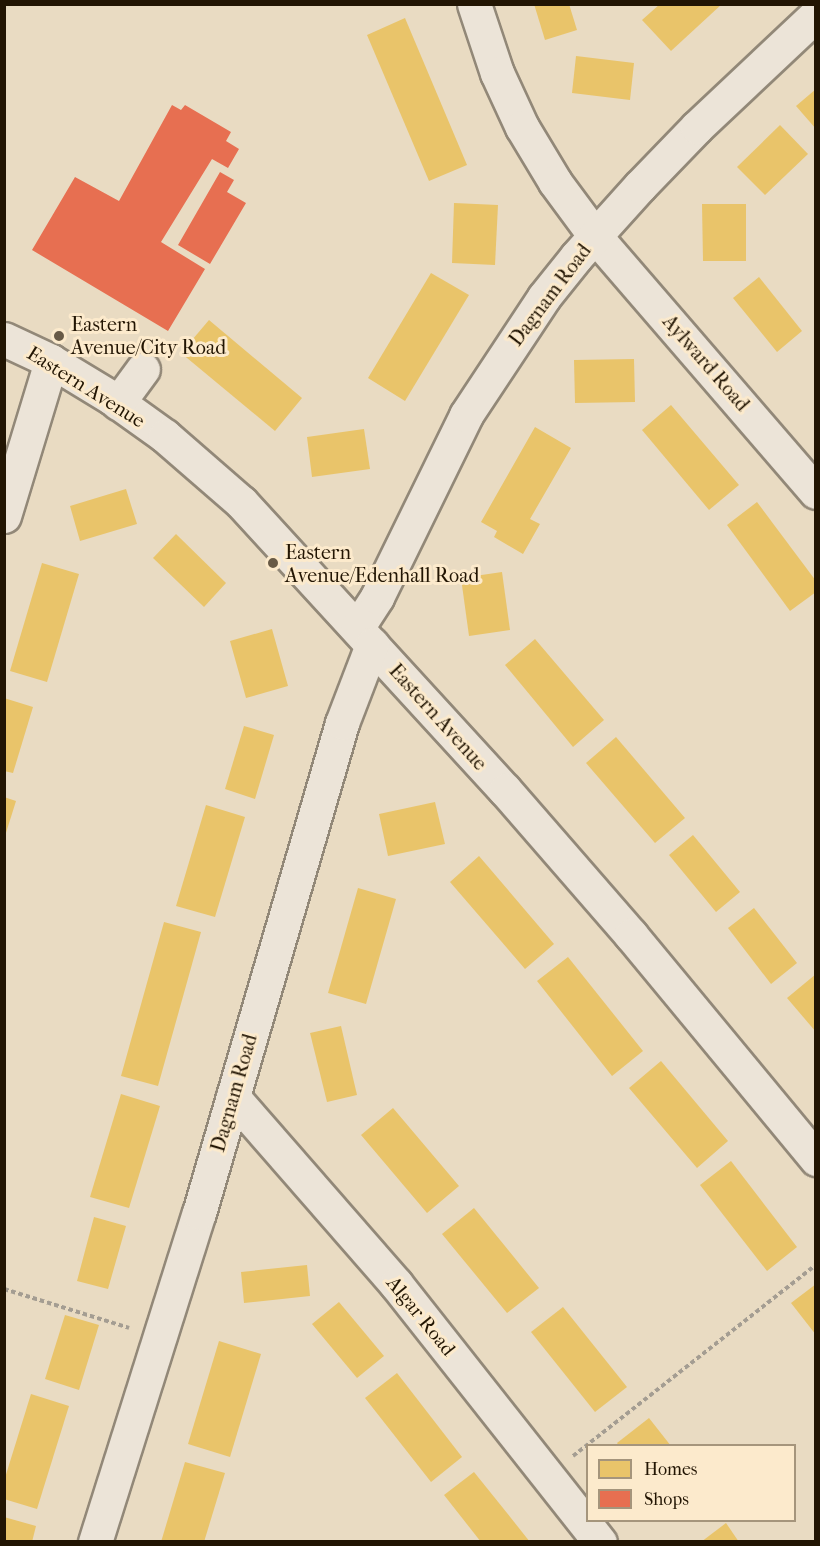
<!DOCTYPE html>
<style>
body{margin:0}
#map{position:relative;width:820px;height:1546px;overflow:hidden;background:#e9dbc2;font-family:"IM FELL French Canon",serif}
div>[style]{position:absolute}
[style*='--x']{left:calc(var(--x)*1px);top:calc(var(--y)*1px);width:calc(var(--w)*1px);rotate:calc(var(--a)*1deg)}
.homes>*{inset:0;background:#e9c46a}
.shops>*{inset:0;background:#e76f51}
.path>*{height:4px;margin-top:-2px;transform-origin:0;background:repeating-linear-gradient(90deg,#a49d92 0 4.5px,transparent 0 7.5px)}
.roads{filter:drop-shadow(2px 0 #928878) drop-shadow(-2px 0 #928878) drop-shadow(0 2px #928878) drop-shadow(0 -2px #928878)}
.minor>*{height:33px;margin:-16.5px;padding:0 16.5px;transform-origin:16.5px;border-radius:16.5px;background:#ece4d8}
.dots>*{width:16px;height:16px;translate:-50% -50%;box-sizing:border-box;border:3px solid #fceacc;border-radius:50%}
span{translate:-50% -50%;white-space:nowrap;text-align:center;line-height:1.15;-webkit-text-stroke:6px #fceacc;paint-order:stroke}
.street-label{font-size:20px;color:#221503}
.poi-label{font-size:20px;color:#221503}
.left{translate:0 -50%;text-align:left}
.frame{position:absolute;inset:0;border:6px solid #221503;pointer-events:none}
.legend{position:absolute;left:586px;top:1444px;width:210px;height:78px;box-sizing:border-box;background:#fceacc;border:2px solid #a5957c;margin:0;padding:8px 10px;list-style:none;font-size:18px;color:#221503}
.legend li{display:flex;align-items:center;gap:12px;height:30px}
.legend b{width:30px;border:2px solid #a5957c}
</style>
<div id="map">
<div class="homes">
<div style="clip-path:polygon(534px 4px,569px 4px,577px 30px,545px 40px)"></div>
<div style="clip-path:polygon(660px 4px,722px 4px,671px 51px,642px 20px)"></div>
<div style="clip-path:polygon(405px 18px,467px 165px,429px 181px,367px 35px)"></div>
<div style="clip-path:polygon(576px 56px,634px 63px,630px 100px,572px 93px)"></div>
<div style="clip-path:polygon(816px 89px,816px 129px,796px 106px)"></div>
<div style="clip-path:polygon(780px 125px,808px 154px,765px 195px,737px 167px)"></div>
<div style="clip-path:polygon(454px 203px,498px 205px,495px 265px,452px 263px)"></div>
<div style="clip-path:polygon(702px 204px,746px 204px,746px 261px,703px 261px)"></div>
<div style="clip-path:polygon(431px 273px,469px 295px,405px 401px,368px 378px)"></div>
<div style="clip-path:polygon(759px 277px,802px 331px,777px 352px,733px 298px)"></div>
<div style="clip-path:polygon(209px 320px,302px 398px,275px 431px,181px 353px)"></div>
<div style="clip-path:polygon(634px 359px,635px 402px,575px 403px,574px 360px)"></div>
<div style="clip-path:polygon(671px 405px,739px 485px,709px 510px,642px 430px)"></div>
<div style="clip-path:polygon(535px 427px,571px 448px,530px 519px,540px 524px,523px 554px,494px 537px,497px 531px,481px 522px)"></div>
<div style="clip-path:polygon(364px 429px,370px 469px,312px 477px,307px 437px)"></div>
<div style="clip-path:polygon(126px 489px,137px 524px,80px 541px,70px 506px)"></div>
<div style="clip-path:polygon(757px 502px,816px 581px,816px 592px,790px 611px,727px 525px)"></div>
<div style="clip-path:polygon(176px 534px,226px 583px,204px 607px,153px 558px)"></div>
<div style="clip-path:polygon(42px 563px,79px 574px,47px 682px,10px 671px)"></div>
<div style="clip-path:polygon(502px 572px,510px 630px,469px 636px,461px 578px)"></div>
<div style="clip-path:polygon(272px 629px,288px 686px,246px 698px,230px 641px)"></div>
<div style="clip-path:polygon(535px 639px,604px 720px,573px 747px,505px 665px)"></div>
<div style="clip-path:polygon(4px 698px,33px 707px,13px 773px,4px 771px)"></div>
<div style="clip-path:polygon(244px 726px,274px 735px,255px 799px,225px 789px)"></div>
<div style="clip-path:polygon(616px 737px,685px 818px,655px 843px,586px 763px)"></div>
<div style="clip-path:polygon(4px 797px,16px 801px,5px 836px,4px 836px)"></div>
<div style="clip-path:polygon(435px 802px,445px 844px,388px 856px,379px 814px)"></div>
<div style="clip-path:polygon(206px 805px,245px 817px,215px 917px,176px 906px)"></div>
<div style="clip-path:polygon(693px 835px,740px 892px,716px 912px,669px 855px)"></div>
<div style="clip-path:polygon(479px 856px,554px 944px,525px 969px,450px 882px)"></div>
<div style="clip-path:polygon(358px 888px,396px 899px,366px 1004px,328px 993px)"></div>
<div style="clip-path:polygon(754px 908px,797px 963px,771px 984px,728px 928px)"></div>
<div style="clip-path:polygon(164px 922px,201px 932px,158px 1086px,121px 1076px)"></div>
<div style="clip-path:polygon(568px 957px,643px 1051px,612px 1076px,537px 981px)"></div>
<div style="clip-path:polygon(816px 974px,816px 1032px,787px 998px)"></div>
<div style="clip-path:polygon(341px 1026px,357px 1095px,327px 1102px,310px 1033px)"></div>
<div style="clip-path:polygon(661px 1061px,728px 1141px,697px 1168px,629px 1088px)"></div>
<div style="clip-path:polygon(121px 1094px,160px 1106px,129px 1208px,90px 1197px)"></div>
<div style="clip-path:polygon(393px 1108px,459px 1186px,427px 1213px,361px 1135px)"></div>
<div style="clip-path:polygon(731px 1161px,797px 1247px,767px 1271px,700px 1185px)"></div>
<div style="clip-path:polygon(474px 1208px,539px 1288px,507px 1313px,442px 1234px)"></div>
<div style="clip-path:polygon(94px 1217px,126px 1226px,108px 1289px,77px 1281px)"></div>
<div style="clip-path:polygon(307px 1265px,310px 1296px,244px 1303px,241px 1272px)"></div>
<div style="clip-path:polygon(816px 1284px,816px 1335px,791px 1303px)"></div>
<div style="clip-path:polygon(339px 1302px,384px 1356px,357px 1378px,312px 1324px)"></div>
<div style="clip-path:polygon(563px 1307px,627px 1387px,595px 1412px,531px 1332px)"></div>
<div style="clip-path:polygon(65px 1315px,99px 1325px,79px 1390px,45px 1379px)"></div>
<div style="clip-path:polygon(219px 1341px,261px 1354px,230px 1457px,188px 1444px)"></div>
<div style="clip-path:polygon(397px 1373px,462px 1457px,431px 1482px,365px 1398px)"></div>
<div style="clip-path:polygon(31px 1394px,69px 1406px,37px 1509px,4px 1499px,4px 1481px)"></div>
<div style="clip-path:polygon(649px 1418px,671px 1446px,619px 1446px,617px 1443px)"></div>
<div style="clip-path:polygon(185px 1462px,225px 1473px,204px 1542px,161px 1542px)"></div>
<div style="clip-path:polygon(474px 1472px,507px 1513px,530px 1542px,481px 1542px,444px 1495px)"></div>
<div style="clip-path:polygon(4px 1517px,36px 1526px,32px 1542px,4px 1542px)"></div>
<div style="clip-path:polygon(726px 1523px,739px 1542px,701px 1542px)"></div>
</div>
<div class="shops">
<div style="clip-path:polygon(172px 105px,181px 110px,185px 105px,231px 132px,226px 141px,239px 149px,228px 168px,212px 159px,161px 242px,205px 269px,168px 331px,32px 250px,75px 177px,119px 201px)"></div>
<div style="clip-path:polygon(220px 172px,234px 180px,227px 192px,246px 203px,210px 264px,178px 245px)"></div>
</div>
<div class="path">
<div style="--x:4;--y:1289;--w:131;--a:17.3"></div>
<div style="--x:573;--y:1456;--w:309;--a:-38.2"></div>
</div>
<div class="roads">
<div class="minor">
<div style="--x:474;--y:4;--w:73;--a:71.6"></div>
<div style="--x:497;--y:73;--w:60;--a:65.2"></div>
<div style="--x:522;--y:127;--w:64;--a:59"></div>
<div style="--x:555;--y:182;--w:67;--a:53.5"></div>
<div style="--x:595;--y:236;--w:338;--a:49.2"></div>
<div style="--x:4;--y:339;--w:52;--a:25.1"></div>
<div style="--x:51;--y:361;--w:71;--a:31.2"></div>
<div style="--x:112;--y:398;--w:65;--a:35.6"></div>
<div style="--x:165;--y:436;--w:101;--a:41"></div>
<div style="--x:241;--y:502;--w:391;--a:47.5"></div>
<div style="--x:505;--y:790;--w:192;--a:49"></div>
<div style="--x:631;--y:935;--w:291;--a:50.4"></div>
<div style="--x:118;--y:403;--w:42;--a:-53.7"></div>
<div style="--x:4;--y:516;--w:162;--a:-73.1"></div>
<div style="--x:357;--y:628;--w:37;--a:-57"></div>
<div style="--x:377;--y:597;--w:203;--a:-63.9"></div>
<div style="--x:466;--y:415;--w:141;--a:-56.5"></div>
<div style="--x:544;--y:297;--w:51;--a:-51.3"></div>
<div style="--x:576;--y:257;--w:96;--a:-48"></div>
<div style="--x:640;--y:186;--w:82;--a:-46"></div>
<div style="--x:697;--y:127;--w:163;--a:-43.3"></div>
<div style="--x:233;--y:1097;--w:248;--a:48.9"></div>
<div style="--x:396;--y:1284;--w:329;--a:51.7"></div>
<div style="--x:95;--y:1542;--w:345;--a:-72.5"></div>
<div style="--x:199;--y:1213;--w:510;--a:-73.73"></div>
<div style="--x:342;--y:723;--w:84;--a:-69"></div>
</div>
</div>
<div class="dots">
<div style="left:59px;top:336px;background:#685a46"></div>
<div style="left:273px;top:563px;background:#685a46"></div>
</div>
<div class="street-label">
<span style="left:550px;top:295px;rotate:-53deg">Dagnam Road</span>
<span style="left:706px;top:363px;rotate:49deg">Aylward Road</span>
<span style="left:86px;top:387px;rotate:32deg">Eastern Avenue</span>
<span style="left:438px;top:717px;rotate:48deg">Eastern Avenue</span>
<span style="left:234px;top:1093px;rotate:-74deg">Dagnam Road</span>
<span style="left:421px;top:1316px;rotate:51deg">Algar Road</span>
</div>
<div class="poi-label">
<span class="left" style="left:71px;top:336px">Eastern<br>Avenue/City Road</span>
<span class="left" style="left:285px;top:564px">Eastern<br>Avenue/Edenhall Road</span>
</div>
<div class="frame"></div>
<ul class="legend">
<li><b style="height:16px;background:#e9c46a"></b>Homes</li>
<li><b style="height:16px;background:#e76f51"></b>Shops</li>
</ul>
</div>
